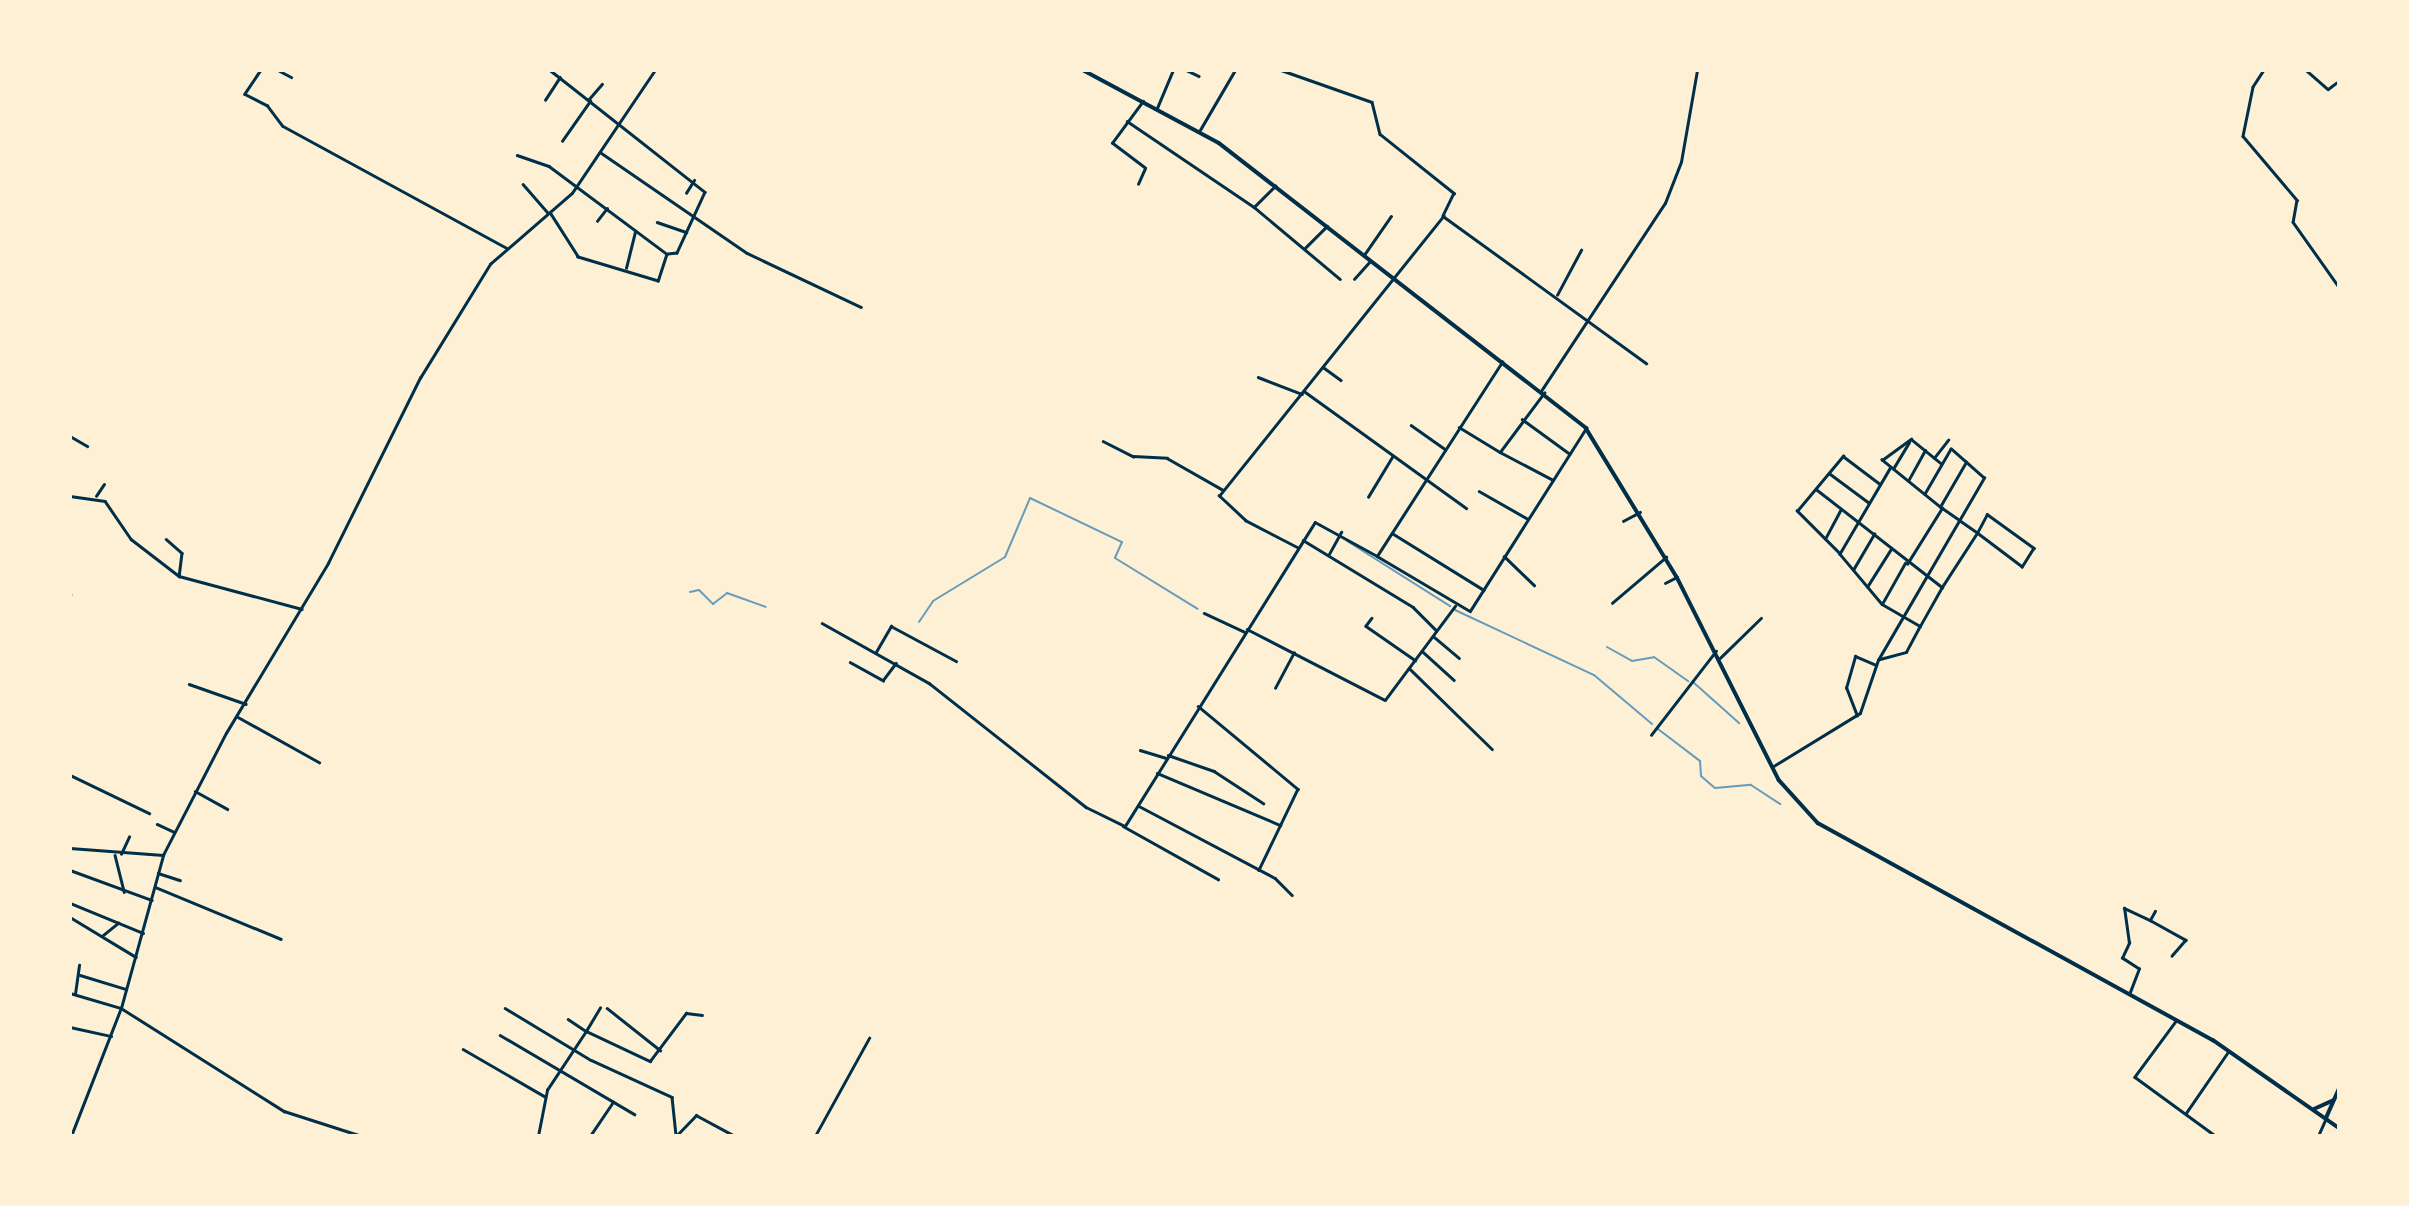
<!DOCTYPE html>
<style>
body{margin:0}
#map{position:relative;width:2409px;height:1206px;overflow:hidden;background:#fdf0d5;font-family:"DejaVu Sans",sans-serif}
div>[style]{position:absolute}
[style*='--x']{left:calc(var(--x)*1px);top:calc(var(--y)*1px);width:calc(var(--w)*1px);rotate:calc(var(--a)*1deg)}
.stream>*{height:2px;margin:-1px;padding:0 1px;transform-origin:1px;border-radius:1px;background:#669bbc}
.minor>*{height:2.5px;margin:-1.25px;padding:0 1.25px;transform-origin:1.25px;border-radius:1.25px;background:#003049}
.secondary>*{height:3.5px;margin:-1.75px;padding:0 1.75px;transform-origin:1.75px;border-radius:1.75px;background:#003049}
.primary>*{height:3.5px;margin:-1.75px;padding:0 1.75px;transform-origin:1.75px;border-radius:1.75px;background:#003049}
span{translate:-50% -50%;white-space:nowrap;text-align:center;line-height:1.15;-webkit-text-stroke:6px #fdf0d5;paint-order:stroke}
.frame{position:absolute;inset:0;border:72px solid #fdf0d5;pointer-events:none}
</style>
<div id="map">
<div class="stream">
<div style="--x:1347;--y:541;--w:122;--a:32.3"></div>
<div style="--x:690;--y:592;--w:9;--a:-13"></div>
<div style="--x:699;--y:590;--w:20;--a:45"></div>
<div style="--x:713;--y:604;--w:18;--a:-38"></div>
<div style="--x:727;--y:593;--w:41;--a:19.7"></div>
<div style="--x:70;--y:594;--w:2;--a:27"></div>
<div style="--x:1455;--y:610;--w:153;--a:25.1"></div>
<div style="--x:1594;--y:675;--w:76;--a:40.2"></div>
<div style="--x:919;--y:622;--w:25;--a:-56"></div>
<div style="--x:933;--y:601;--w:84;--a:-31.4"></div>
<div style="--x:1005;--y:557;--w:64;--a:-67"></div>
<div style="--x:1030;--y:498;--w:102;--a:25.6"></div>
<div style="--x:1122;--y:542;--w:17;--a:114"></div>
<div style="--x:1115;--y:558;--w:97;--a:31.6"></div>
<div style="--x:1607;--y:647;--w:29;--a:29"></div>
<div style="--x:1632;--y:661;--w:22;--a:-10"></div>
<div style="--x:1654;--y:657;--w:42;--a:35.2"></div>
<div style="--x:1693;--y:682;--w:62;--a:41.7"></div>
<div style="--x:1658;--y:729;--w:53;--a:37.3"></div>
<div style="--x:1700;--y:761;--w:15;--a:86"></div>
<div style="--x:1701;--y:776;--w:18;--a:41"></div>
<div style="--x:1715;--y:788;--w:36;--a:-5"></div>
<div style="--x:1751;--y:785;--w:35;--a:33"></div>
</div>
<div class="minor">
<div style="--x:261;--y:70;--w:29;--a:124"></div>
<div style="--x:245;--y:94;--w:25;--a:27"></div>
<div style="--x:267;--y:105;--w:26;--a:53"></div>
<div style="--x:283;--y:126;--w:255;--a:28.6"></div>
<div style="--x:278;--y:70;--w:15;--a:28"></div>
<div style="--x:550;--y:70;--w:197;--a:38.2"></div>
<div style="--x:705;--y:192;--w:67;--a:114.7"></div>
<div style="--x:677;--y:253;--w:9;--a:174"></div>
<div style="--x:1186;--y:70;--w:14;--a:25"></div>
<div style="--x:1281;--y:70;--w:96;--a:19.4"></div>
<div style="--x:1372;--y:102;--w:33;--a:76"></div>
<div style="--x:1380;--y:134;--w:95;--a:38.6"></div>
<div style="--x:1454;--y:193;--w:25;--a:116"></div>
<div style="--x:2264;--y:70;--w:20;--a:123"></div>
<div style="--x:2253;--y:87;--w:50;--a:101.5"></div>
<div style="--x:2243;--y:136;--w:84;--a:49.8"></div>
<div style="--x:2297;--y:200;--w:22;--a:100"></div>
<div style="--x:2293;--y:222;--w:80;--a:54.7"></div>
<div style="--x:2306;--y:70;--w:29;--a:41"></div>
<div style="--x:2328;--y:89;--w:10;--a:-37"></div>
<div style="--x:545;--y:100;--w:27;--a:-57"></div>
<div style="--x:588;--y:100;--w:21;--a:-49"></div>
<div style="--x:1157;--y:108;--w:41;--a:-67.2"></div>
<div style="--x:1127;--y:121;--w:153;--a:34.1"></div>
<div style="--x:1254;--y:207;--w:30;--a:-45"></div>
<div style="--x:1200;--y:130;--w:69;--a:-59.7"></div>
<div style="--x:562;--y:141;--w:49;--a:-55"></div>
<div style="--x:600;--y:152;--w:178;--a:34.5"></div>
<div style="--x:747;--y:253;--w:126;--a:25.3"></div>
<div style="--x:517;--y:155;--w:34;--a:19"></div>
<div style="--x:549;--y:166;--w:147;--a:36.7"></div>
<div style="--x:667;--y:254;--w:28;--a:108"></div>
<div style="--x:658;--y:281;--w:84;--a:-163.3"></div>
<div style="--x:578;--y:257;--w:52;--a:-122.5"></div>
<div style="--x:523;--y:184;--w:38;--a:49"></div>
<div style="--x:1138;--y:184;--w:17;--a:-66"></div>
<div style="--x:1145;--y:168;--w:41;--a:-142.9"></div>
<div style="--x:1112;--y:143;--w:52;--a:-53.6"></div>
<div style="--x:686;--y:193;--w:15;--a:-58"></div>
<div style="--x:1254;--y:207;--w:112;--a:39.9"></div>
<div style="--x:597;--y:221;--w:16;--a:-52"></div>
<div style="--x:657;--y:222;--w:31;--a:19"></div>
<div style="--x:1305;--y:248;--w:31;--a:-45"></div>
<div style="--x:1364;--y:255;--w:47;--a:-55.3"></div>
<div style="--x:626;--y:268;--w:38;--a:-76"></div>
<div style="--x:1354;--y:279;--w:24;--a:-48"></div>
<div style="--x:1557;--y:295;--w:51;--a:-61.9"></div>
<div style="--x:1323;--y:367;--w:22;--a:36"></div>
<div style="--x:1258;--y:377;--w:47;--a:21.1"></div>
<div style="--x:1304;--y:391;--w:200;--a:35.8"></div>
<div style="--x:1541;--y:391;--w:225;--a:-56.6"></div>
<div style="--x:1665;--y:203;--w:44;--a:-68.7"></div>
<div style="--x:1681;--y:162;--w:93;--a:-80.1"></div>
<div style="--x:1522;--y:419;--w:59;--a:36.1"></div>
<div style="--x:1411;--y:425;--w:42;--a:35.2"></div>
<div style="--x:1459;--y:427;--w:48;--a:31.4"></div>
<div style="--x:1500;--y:452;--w:74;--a:-53.3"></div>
<div style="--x:70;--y:436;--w:20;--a:30"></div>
<div style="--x:1911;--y:439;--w:38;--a:39"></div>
<div style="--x:1103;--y:441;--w:34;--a:27"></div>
<div style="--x:1133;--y:456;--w:34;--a:3"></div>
<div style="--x:1167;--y:458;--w:64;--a:29.7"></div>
<div style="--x:1500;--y:452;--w:60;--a:27.8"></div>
<div style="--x:1934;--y:458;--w:23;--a:-52"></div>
<div style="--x:1891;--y:467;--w:101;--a:120.4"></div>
<div style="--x:1840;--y:554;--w:65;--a:50"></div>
<div style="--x:1882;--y:604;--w:44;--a:30.1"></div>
<div style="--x:1920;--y:626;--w:45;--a:-60.6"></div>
<div style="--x:1893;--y:469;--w:31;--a:-59"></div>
<div style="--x:1829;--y:473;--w:49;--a:36.6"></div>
<div style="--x:1908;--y:481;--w:35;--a:-61"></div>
<div style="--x:1816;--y:489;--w:160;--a:37.9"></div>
<div style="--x:1942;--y:587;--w:64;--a:-57.1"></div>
<div style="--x:1977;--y:533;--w:21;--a:-62"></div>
<div style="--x:1987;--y:514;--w:58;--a:35.9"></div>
<div style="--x:2034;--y:548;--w:22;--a:122"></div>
<div style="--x:2022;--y:567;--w:56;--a:-142.9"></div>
<div style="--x:1977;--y:533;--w:21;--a:-145"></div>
<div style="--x:1960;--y:521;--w:24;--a:-145"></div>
<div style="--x:1940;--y:507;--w:75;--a:-141"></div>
<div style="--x:1882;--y:460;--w:36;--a:-36"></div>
<div style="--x:1479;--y:491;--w:56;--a:29.7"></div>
<div style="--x:70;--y:496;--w:35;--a:8"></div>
<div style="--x:105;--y:501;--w:46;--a:55.6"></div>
<div style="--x:131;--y:539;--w:61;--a:37.6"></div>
<div style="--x:179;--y:576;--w:127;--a:15"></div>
<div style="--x:96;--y:496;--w:14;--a:-56"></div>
<div style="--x:1368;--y:497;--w:47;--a:-59"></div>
<div style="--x:1940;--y:507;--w:52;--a:-60"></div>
<div style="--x:1623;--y:521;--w:19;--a:-28"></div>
<div style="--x:1392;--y:533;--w:108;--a:31.8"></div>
<div style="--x:166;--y:539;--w:21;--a:41"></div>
<div style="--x:182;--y:553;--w:23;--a:97"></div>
<div style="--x:1825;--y:539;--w:32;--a:-62"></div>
<div style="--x:1303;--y:540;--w:129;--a:31.3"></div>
<div style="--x:1413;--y:607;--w:33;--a:45"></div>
<div style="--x:1298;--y:548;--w:59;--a:-152.6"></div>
<div style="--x:1246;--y:521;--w:37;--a:-137"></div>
<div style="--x:1219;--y:496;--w:359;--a:-51.3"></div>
<div style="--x:1443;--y:216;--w:251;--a:35.9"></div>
<div style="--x:1329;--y:554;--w:25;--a:-61"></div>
<div style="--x:1840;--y:554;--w:61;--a:-135"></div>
<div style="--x:1797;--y:511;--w:72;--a:-50.1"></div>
<div style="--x:1843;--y:456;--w:46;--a:37.1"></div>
<div style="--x:1377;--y:556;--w:108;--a:30.6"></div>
<div style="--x:1470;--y:611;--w:217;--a:-57.6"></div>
<div style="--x:1504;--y:556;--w:42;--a:44"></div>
<div style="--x:1907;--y:564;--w:66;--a:-58"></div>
<div style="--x:1853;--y:570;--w:42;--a:-59.7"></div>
<div style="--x:1665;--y:583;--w:13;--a:-27"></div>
<div style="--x:1867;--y:587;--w:45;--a:-57.7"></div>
<div style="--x:1612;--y:603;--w:71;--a:-40.4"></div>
<div style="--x:1882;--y:604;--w:47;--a:-60.7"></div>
<div style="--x:1204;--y:613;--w:45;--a:24.9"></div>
<div style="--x:1372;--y:618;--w:10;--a:127"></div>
<div style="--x:1366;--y:626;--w:60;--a:34.8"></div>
<div style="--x:822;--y:623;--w:123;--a:29.3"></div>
<div style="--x:929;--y:683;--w:200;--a:38.3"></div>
<div style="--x:1086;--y:807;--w:43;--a:26"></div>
<div style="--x:1125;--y:826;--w:358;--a:-58"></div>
<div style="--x:1315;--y:522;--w:71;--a:28.7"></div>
<div style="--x:1377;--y:556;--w:231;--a:-57.2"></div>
<div style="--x:1247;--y:629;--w:155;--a:27.2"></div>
<div style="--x:1385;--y:700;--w:117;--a:-53.3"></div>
<div style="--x:1433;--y:636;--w:34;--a:40"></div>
<div style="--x:1422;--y:651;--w:43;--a:42.2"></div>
<div style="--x:876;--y:652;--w:30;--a:-60"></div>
<div style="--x:891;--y:626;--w:74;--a:28.3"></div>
<div style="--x:1720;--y:658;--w:57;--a:-44.3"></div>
<div style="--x:1880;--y:659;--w:27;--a:-15"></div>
<div style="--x:1906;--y:652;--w:30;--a:-62"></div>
<div style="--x:850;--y:662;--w:38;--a:29"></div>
<div style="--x:883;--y:680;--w:21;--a:-53"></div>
<div style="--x:1409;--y:668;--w:116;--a:44.3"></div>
<div style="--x:189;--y:684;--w:60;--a:19.3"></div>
<div style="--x:1275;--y:688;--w:40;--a:-62"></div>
<div style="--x:1198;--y:706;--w:130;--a:39.7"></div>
<div style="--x:1298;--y:789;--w:90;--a:115.7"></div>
<div style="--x:1857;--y:716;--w:30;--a:-111"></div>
<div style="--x:1846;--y:688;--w:33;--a:-74"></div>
<div style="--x:1855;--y:656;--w:23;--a:23"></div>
<div style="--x:238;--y:717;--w:93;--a:29.1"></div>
<div style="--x:1651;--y:735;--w:106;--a:-52.3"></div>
<div style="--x:1140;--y:750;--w:27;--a:17"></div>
<div style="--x:1168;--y:755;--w:49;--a:19.2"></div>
<div style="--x:1214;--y:771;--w:59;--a:33.1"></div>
<div style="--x:1772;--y:767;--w:103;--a:-31.5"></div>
<div style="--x:1860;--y:713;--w:56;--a:-71.2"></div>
<div style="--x:1878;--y:660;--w:211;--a:-59.8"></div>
<div style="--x:1984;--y:478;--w:44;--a:-138.7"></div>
<div style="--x:1951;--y:449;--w:52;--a:120"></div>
<div style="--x:1157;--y:773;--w:134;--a:22.9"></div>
<div style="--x:70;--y:775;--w:88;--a:25.7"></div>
<div style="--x:195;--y:791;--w:37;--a:29"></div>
<div style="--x:1139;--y:806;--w:154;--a:27.9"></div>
<div style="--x:1275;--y:878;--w:24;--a:45"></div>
<div style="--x:157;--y:824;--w:19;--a:25"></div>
<div style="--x:1123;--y:826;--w:109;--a:29.2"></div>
<div style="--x:70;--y:848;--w:93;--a:4.3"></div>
<div style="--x:121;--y:854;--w:19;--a:-65"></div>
<div style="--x:115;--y:855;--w:38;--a:76"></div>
<div style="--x:70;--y:870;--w:87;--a:20.1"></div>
<div style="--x:158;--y:873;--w:23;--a:18"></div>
<div style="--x:155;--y:887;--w:136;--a:22.4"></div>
<div style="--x:70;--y:903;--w:79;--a:22.3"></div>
<div style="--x:70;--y:917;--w:77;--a:31.2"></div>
<div style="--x:2150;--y:920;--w:41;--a:29.1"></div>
<div style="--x:2186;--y:940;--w:21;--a:131"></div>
<div style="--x:102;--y:936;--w:21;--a:-39"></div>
<div style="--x:80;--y:975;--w:48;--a:16.9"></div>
<div style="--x:2130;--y:992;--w:25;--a:-69"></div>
<div style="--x:2139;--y:969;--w:20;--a:-147"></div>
<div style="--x:2122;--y:958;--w:17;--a:-65"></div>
<div style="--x:2129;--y:943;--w:35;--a:-98"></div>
<div style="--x:2124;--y:908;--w:29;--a:25"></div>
<div style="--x:2150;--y:920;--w:10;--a:-61"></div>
<div style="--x:70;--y:993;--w:53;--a:16.4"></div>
<div style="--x:121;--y:1008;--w:193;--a:32.3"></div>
<div style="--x:284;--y:1111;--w:82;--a:17.8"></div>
<div style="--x:75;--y:994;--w:29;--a:-82"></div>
<div style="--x:505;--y:1008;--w:100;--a:31.2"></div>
<div style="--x:591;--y:1060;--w:89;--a:24.6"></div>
<div style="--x:672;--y:1097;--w:39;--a:84"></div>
<div style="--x:607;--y:1008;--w:68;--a:38.4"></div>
<div style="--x:568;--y:1019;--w:22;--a:34"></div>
<div style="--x:586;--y:1031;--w:27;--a:-59"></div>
<div style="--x:2177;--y:1020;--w:71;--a:126.4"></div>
<div style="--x:2135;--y:1077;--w:100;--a:36.1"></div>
<div style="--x:70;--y:1027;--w:42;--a:12.4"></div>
<div style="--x:500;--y:1035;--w:156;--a:30.5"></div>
<div style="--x:463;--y:1049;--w:94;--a:30.1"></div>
<div style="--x:2186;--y:1113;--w:74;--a:-55.5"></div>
<div style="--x:71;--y:1136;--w:137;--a:-68.7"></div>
<div style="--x:121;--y:1008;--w:159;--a:-74.6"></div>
<div style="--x:163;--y:855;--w:137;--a:-62.7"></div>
<div style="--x:226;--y:733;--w:198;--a:-59"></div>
<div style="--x:328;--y:563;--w:207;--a:-63.6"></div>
<div style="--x:420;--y:378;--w:134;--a:-58.4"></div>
<div style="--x:490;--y:264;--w:108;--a:-40.9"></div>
<div style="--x:572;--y:193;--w:148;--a:-56"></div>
<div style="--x:538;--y:1136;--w:47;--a:-78.9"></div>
<div style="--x:547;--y:1090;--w:71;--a:-56.5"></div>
<div style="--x:586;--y:1031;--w:71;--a:25.1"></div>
<div style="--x:650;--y:1061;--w:60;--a:-53.1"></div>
<div style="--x:686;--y:1013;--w:16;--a:7"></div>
<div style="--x:590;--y:1136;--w:41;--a:-55.9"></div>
<div style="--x:676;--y:1136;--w:29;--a:-46"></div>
<div style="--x:696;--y:1115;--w:44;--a:28.3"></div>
<div style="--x:815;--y:1136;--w:112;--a:-61.1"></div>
<div style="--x:2318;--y:1136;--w:20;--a:-66"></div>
</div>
<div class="secondary">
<div style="--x:2314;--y:1109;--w:20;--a:-24"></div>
<div style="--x:2326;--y:1118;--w:32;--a:-66"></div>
</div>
<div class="primary">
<div style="--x:1083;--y:70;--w:154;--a:28.2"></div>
<div style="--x:1219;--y:143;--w:465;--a:37.8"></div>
<div style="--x:1586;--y:428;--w:175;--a:58.6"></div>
<div style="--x:1677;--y:577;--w:227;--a:63.3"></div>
<div style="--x:1779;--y:780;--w:58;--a:47.8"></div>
<div style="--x:1818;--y:823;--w:451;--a:28.8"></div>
<div style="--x:2213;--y:1040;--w:154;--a:34.9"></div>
</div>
<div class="frame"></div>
</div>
